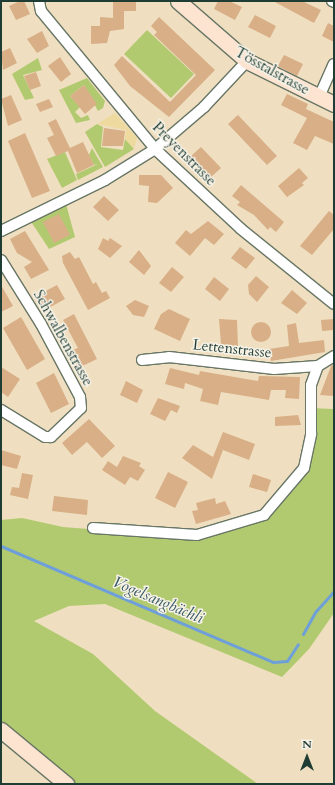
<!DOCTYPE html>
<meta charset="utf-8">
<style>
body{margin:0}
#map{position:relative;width:335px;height:785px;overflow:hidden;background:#efdfc0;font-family:Cardo,serif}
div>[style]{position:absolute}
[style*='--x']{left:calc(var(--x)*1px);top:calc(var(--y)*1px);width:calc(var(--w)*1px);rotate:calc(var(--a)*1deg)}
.green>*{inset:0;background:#b2ca6f}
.sand>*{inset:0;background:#eeda9e}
.stream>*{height:3px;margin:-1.5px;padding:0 1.5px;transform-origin:1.5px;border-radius:1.5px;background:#6e9fd8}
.building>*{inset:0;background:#d8af86}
.round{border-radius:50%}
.roads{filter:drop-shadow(1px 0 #687665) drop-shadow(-1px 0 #687665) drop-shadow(0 1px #687665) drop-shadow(0 -1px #687665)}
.minor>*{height:10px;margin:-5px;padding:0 5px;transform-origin:5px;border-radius:5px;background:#fff}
.secondary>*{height:15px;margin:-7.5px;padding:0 7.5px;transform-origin:7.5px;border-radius:7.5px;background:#fde4d1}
span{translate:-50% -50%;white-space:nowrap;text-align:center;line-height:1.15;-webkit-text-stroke:3px #f7f3e8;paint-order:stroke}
.street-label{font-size:15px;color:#1f3d34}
.water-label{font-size:16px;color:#375a65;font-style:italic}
.frame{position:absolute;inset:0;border:2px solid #1f3d34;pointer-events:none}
.north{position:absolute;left:287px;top:737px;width:40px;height:40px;-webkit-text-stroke:3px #f7f3e8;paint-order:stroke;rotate:0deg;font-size:11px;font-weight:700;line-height:16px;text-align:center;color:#1f3d34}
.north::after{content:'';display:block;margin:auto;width:14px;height:18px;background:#1f3d34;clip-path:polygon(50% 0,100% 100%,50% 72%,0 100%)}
</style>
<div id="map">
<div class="green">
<div style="clip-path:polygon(147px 30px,194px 74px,171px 98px,124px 54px)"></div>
<div style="clip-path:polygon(38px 58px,42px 70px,23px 75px,34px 98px,25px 100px,12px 74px)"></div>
<div style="clip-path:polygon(87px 78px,105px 101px,103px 108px,98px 111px,84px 85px,70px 96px,80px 107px,75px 112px,81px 118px,88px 115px,90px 120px,76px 123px,59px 90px)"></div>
<div style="clip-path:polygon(97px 124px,103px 127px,101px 147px,123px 150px,125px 139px,134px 149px,105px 167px,85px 132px)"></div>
<div style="clip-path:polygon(92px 148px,103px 167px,78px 180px,76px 174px,98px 164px,94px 165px,89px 155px)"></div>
<div style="clip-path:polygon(65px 152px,77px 180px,62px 188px,47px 159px)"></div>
<div style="clip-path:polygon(66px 204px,75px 237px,49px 249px,30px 220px)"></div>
<div style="clip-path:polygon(310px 408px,334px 409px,334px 613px,309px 649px,282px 677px,105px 604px,69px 606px,34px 621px,93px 654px,155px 711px,258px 784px,66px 784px,1px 730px,1px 520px,22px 518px,63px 527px,179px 536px,264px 515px,304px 468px)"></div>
</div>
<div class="sand">
<div style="clip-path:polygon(115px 113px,137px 138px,134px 149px,125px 139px,126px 130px,97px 124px)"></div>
</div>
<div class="stream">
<div style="--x:1;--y:546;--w:296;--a:23.1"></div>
<div style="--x:273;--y:662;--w:14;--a:-4"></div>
<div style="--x:287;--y:661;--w:20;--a:-57"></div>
<div style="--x:303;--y:634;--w:26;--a:-61"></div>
<div style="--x:316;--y:611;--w:27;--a:-48"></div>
</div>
<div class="building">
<div style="clip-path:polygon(20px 1px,24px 1px,30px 14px,16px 20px,9px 6px)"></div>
<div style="clip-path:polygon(113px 1px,136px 1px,136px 11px,124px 11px,124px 29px,110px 31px,107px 43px,91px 44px,91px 26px,100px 26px,100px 17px,113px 18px)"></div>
<div style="clip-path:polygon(218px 1px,229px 1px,242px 7px,235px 20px,214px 9px)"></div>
<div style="clip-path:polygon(273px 1px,302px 1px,321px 10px,314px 23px)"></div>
<div style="clip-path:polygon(255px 15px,276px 26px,270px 38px,248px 27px)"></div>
<div style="clip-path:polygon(159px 17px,215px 70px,169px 117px,130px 86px,114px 65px,122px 56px,170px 102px,196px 75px,154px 35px,157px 32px,151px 26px)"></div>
<div style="clip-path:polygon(328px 23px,334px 26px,334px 42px,322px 36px)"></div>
<div style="clip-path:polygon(42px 31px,49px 46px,37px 53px,27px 39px)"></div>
<div style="clip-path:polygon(10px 48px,17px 63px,3px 70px,1px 52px)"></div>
<div style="clip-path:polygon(284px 55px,303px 64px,297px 76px,278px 66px)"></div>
<div style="clip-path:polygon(60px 57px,71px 74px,61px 82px,48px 66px)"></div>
<div style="clip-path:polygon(36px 72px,41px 86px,30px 90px,24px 76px)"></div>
<div style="clip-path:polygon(84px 85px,97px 104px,85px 114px,70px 96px)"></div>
<div style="clip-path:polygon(287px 94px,308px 104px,306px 109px,334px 122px,334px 144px,315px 136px,307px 150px,293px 143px,307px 118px,281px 105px)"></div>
<div style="clip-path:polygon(11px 95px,22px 120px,8px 126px,1px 99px)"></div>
<div style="clip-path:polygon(49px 99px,53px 107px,40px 112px,36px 104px)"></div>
<div style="clip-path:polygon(238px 115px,277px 156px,267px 165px,228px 124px)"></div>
<div style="clip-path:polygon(56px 119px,70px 148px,83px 142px,94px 165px,77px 173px,68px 151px,56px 156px,47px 138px,54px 135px,48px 123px)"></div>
<div style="clip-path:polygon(104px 128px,125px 131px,123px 146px,102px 146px)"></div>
<div style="clip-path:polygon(25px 133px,50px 191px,32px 198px,8px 141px)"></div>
<div style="clip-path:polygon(201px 147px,221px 168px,211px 177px,205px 171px,203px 173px,191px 156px)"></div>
<div style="clip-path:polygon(299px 168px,308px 178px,302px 183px,304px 185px,287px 197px,278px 186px)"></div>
<div style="clip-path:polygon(139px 175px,161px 175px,173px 188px,157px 203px,148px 202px,149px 186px,139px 185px)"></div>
<div style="clip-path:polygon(241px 185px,284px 222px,276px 232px,270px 227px,268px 230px,254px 215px,237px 205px,240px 202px,232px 196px)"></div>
<div style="clip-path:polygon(104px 196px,119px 210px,108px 221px,93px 207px)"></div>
<div style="clip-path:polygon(329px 211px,334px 215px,334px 229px,312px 255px,300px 246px)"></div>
<div style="clip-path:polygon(59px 214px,70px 235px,54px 243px,43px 222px)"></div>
<div style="clip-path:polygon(208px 221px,224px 234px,214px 245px,205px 238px,190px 256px,175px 243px,186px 230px,191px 234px)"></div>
<div style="clip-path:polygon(25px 231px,49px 270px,31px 279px,24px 267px,32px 262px,17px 253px,10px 239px)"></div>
<div style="clip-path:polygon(103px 238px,108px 241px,110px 238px,122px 246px,110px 258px,98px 249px)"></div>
<div style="clip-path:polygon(240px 247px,255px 258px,246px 269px,231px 258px)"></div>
<div style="clip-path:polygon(139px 250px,151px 266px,144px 275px,129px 262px)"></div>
<div style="clip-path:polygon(70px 252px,75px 259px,79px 257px,93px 284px,96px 282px,102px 293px,106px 291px,110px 298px,88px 310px,63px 263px,62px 256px)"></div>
<div style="clip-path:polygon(172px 267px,184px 277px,171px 292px,159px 283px)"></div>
<div style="clip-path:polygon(256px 276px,269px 287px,257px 302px,249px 294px,248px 285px)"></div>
<div style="clip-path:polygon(214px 277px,229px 289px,220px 301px,205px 289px)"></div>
<div style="clip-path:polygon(1px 285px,13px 306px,1px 312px)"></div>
<div style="clip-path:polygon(57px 285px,65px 299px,45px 310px,38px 295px)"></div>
<div style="clip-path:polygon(292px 290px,307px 303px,297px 314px,281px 303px)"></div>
<div style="clip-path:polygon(135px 300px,149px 306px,144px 317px,133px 315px,126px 306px)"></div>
<div style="clip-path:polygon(169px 309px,190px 319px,180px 341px,154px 329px,161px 314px)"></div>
<div style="clip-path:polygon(74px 314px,97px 359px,78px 368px,70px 351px,78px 348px,63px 320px)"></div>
<div style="clip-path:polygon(21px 317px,45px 359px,27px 370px,3px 328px)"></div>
<div style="clip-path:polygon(219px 319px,237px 320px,238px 346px,221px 344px)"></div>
<div style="clip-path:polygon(334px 319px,334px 330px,322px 331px,321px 320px)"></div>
<div class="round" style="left:251px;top:322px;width:20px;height:20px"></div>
<div style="clip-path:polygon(296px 323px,299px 343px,324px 340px,325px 352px,271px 361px,269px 349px,289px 346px,287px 325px)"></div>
<div style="clip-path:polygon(334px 364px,334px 396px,320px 395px,331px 366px)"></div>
<div style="clip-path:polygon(1px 367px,20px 379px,8px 397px,1px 392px)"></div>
<div style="clip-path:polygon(170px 368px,199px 375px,200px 371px,258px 381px,259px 376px,300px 377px,299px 399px,285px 398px,286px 390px,271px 390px,269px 400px,221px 392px,218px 405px,200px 401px,203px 389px,185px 383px,184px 389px,165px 384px)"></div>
<div style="clip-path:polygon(54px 373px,69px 404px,51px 413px,36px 383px)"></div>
<div style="clip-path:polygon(126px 381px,143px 390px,137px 403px,120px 395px)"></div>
<div style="clip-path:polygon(158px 398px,180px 406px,177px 413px,171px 410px,165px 421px,150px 414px)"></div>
<div style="clip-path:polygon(298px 415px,301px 425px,275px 426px,275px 417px)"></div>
<div style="clip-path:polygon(89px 419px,115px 446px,102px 458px,87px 442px,72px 455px,62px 443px)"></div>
<div style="clip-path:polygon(223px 432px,255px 444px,249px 460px,223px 450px,212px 479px,182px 458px,193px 445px,213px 457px)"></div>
<div style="clip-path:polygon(1px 450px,21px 456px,17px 469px,1px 465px)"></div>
<div style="clip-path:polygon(123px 456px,141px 463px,139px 466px,145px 470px,138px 481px,130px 477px,125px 485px,102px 470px,108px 461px,117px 467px)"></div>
<div style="clip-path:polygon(168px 472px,188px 482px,175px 508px,155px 498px)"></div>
<div style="clip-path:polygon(22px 473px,33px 475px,28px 499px,10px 495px,12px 487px,19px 488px)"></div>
<div style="clip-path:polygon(253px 474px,271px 480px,267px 492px,249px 487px)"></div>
<div style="clip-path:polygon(54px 496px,88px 500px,87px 515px,52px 511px)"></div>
<div style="clip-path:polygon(215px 498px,216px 504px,225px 501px,231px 514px,196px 524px,192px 511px,198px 510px,196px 503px)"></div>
</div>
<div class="roads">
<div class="minor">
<div style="--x:39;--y:1;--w:10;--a:79"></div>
<div style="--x:41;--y:11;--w:179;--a:50.4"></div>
<div style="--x:155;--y:149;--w:117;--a:42.9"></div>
<div style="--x:241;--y:229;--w:119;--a:38.9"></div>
<div style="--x:332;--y:1;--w:2;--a:27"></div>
<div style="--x:319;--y:97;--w:36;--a:-66"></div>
<div style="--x:1;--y:231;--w:116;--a:-26.1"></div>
<div style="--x:105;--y:180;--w:59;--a:-31.8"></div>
<div style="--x:155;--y:149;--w:65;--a:-40.6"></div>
<div style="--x:204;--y:107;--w:63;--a:-46.9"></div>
<div style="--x:1;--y:260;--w:75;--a:58"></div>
<div style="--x:41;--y:324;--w:83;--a:61.9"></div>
<div style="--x:80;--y:397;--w:11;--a:85"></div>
<div style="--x:81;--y:408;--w:42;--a:136"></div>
<div style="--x:51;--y:437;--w:6;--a:180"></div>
<div style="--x:45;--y:437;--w:52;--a:-148.5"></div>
<div style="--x:142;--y:360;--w:27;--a:-6"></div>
<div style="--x:169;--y:357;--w:106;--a:6.5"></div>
<div style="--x:274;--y:369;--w:44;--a:-3.9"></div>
<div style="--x:93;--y:528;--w:104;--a:3.9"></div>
<div style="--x:197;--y:535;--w:70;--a:-16.6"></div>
<div style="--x:264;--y:515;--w:62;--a:-49.6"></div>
<div style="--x:304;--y:468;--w:35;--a:-78"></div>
<div style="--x:311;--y:434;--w:49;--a:-90"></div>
<div style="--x:311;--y:385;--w:20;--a:-70"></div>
<div style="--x:318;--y:366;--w:19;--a:-32"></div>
</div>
<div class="secondary">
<div style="--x:178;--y:1;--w:91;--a:41"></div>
<div style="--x:247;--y:61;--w:97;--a:26.3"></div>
<div style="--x:1;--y:730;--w:85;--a:39.7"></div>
</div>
</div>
<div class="street-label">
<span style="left:272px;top:71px;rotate:29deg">Tösstalstrasse</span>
<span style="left:184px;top:154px;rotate:45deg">Preyenstrasse</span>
<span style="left:63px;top:338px;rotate:61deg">Schwalbenstrasse</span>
<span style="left:232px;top:349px;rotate:6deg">Lettenstrasse</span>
</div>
<div class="water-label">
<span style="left:158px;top:600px;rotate:23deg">Vogelsangbächli</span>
</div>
<div class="frame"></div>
<div class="north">N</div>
</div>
